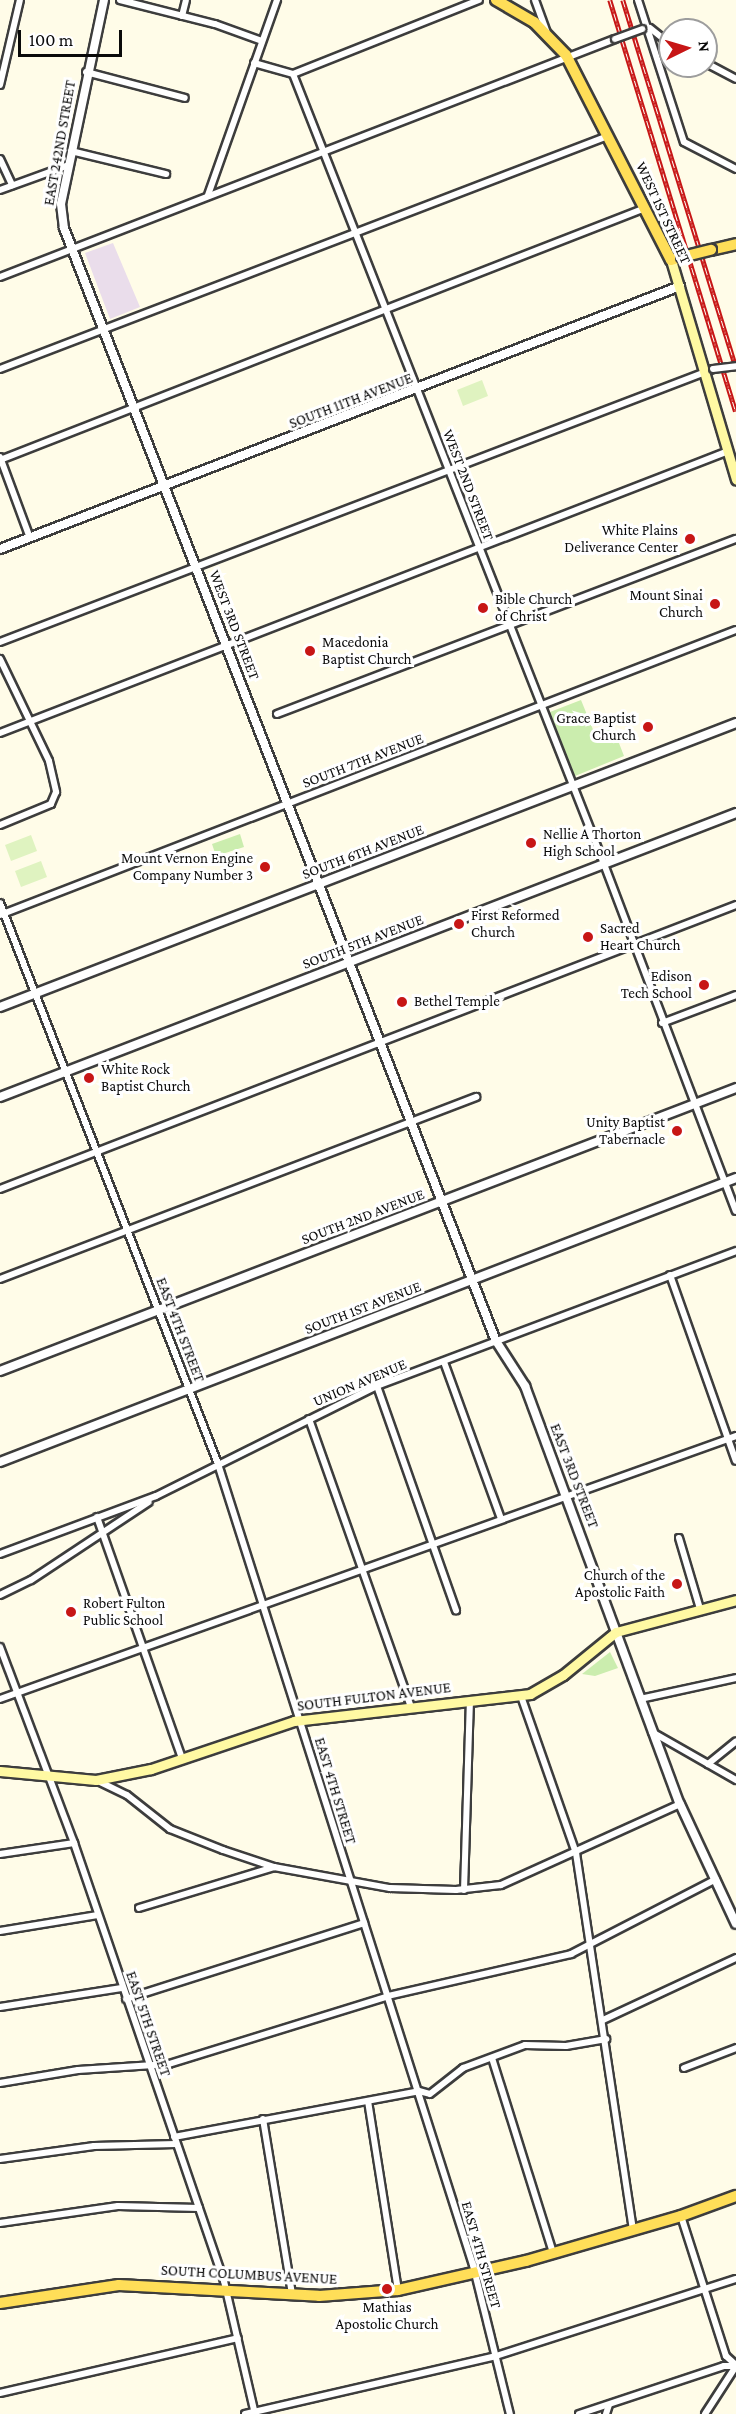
<!DOCTYPE html>
<style>
body{margin:0}
#map{position:relative;width:736px;height:2414px;overflow:hidden;background:#fffce8;font-family:"Crimson Pro",serif}
div>[style]{position:absolute}
[style*='--x']{left:calc(var(--x)*1px);top:calc(var(--y)*1px);width:calc(var(--w)*1px);rotate:calc(var(--a)*1deg)}
.industrial>*{inset:0;background:#eaddeb}
.green>*{inset:0;background:#cbedae}
.pitch>*{inset:0;background:#dff3c0}
.roads{filter:drop-shadow(2px 0 #3d3d3d) drop-shadow(-2px 0 #3d3d3d) drop-shadow(0 2px #3d3d3d) drop-shadow(0 -2px #3d3d3d)}
.minor>*{height:6px;margin:-3px;padding:0 3px;transform-origin:3px;border-radius:3px;background:#fff}
.tertiary>*{height:8px;margin:-4px;padding:0 4px;transform-origin:4px;border-radius:4px;background:#fff}
.secondary>*{height:9px;margin:-4.5px;padding:0 4.5px;transform-origin:4.5px;border-radius:4.5px;background:#fff9a3}
.primary>*{height:10px;margin:-5px;padding:0 5px;transform-origin:5px;border-radius:5px;background:#ffde58}
.rail>*{height:4.5px;margin-top:-2.25px;transform-origin:0;background:repeating-linear-gradient(90deg,#fff 0 7px,#c71616 0 14px);box-sizing:border-box;border-block:2px solid #c71616}
.bridges{filter:drop-shadow(2px 0 #3d3d3d) drop-shadow(-2px 0 #3d3d3d) drop-shadow(0 2px #3d3d3d) drop-shadow(0 -2px #3d3d3d)}
.minor-bridge>*{height:6px;margin:-3px;padding:0 3px;transform-origin:3px;border-radius:3px;background:#fff}
.primary-bridge>*{height:10px;margin:-5px;padding:0 5px;transform-origin:5px;border-radius:5px;background:#ffde58}
.dots>*{width:16px;height:16px;translate:-50% -50%;box-sizing:border-box;border:3px solid #fff;border-radius:50%}
span{translate:-50% -50%;white-space:nowrap;text-align:center;line-height:1.15;-webkit-text-stroke:6px #fff;paint-order:stroke}
.street-label{font-size:15px;color:#0a0a0a}
.poi-label{font-size:15px;color:#0a0a0a}
.right{translate:-100% -50%;text-align:right}
.left{translate:0 -50%;text-align:left}
.north{position:absolute;left:658px;top:18px;width:60px;height:60px;box-sizing:border-box;background:#fff;border:2px solid #9d9d9d;border-radius:50%;rotate:85deg;font-size:16px;font-weight:700;line-height:24px;text-align:center;color:#0a0a0a}
.north::after{content:'';display:block;margin:auto;width:21px;height:27px;background:#c71616;clip-path:polygon(50% 0,100% 100%,50% 72%,0 100%)}
.scale{position:absolute;left:18px;top:30px;width:104px;height:27px;box-sizing:border-box;border:3px solid #0a0a0a;border-top:0;padding-left:8px;font-size:18px;line-height:21px;white-space:nowrap;color:#0a0a0a;-webkit-text-stroke:4px #fff;paint-order:stroke}
</style>
<div id="map">
<div class="industrial">
<div style="clip-path:polygon(113px 243px,140px 307px,110px 319px,85px 253px)"></div>
</div>
<div class="green">
<div style="clip-path:polygon(581px 700px,594px 732px,612px 725px,624px 756px,575px 776px,550px 712px)"></div>
<div style="clip-path:polygon(240px 834px,244px 847px,216px 856px,212px 844px)"></div>
<div style="clip-path:polygon(610px 1652px,618px 1668px,595px 1676px,582px 1674px)"></div>
</div>
<div class="pitch">
<div style="clip-path:polygon(482px 380px,488px 396px,463px 406px,457px 390px)"></div>
<div style="clip-path:polygon(31px 835px,37px 851px,11px 861px,5px 845px)"></div>
<div style="clip-path:polygon(41px 861px,47px 877px,21px 887px,15px 871px)"></div>
</div>
<div class="roads">
<div class="minor">
<div style="--x:120;--y:0;--w:98;--a:14.2"></div>
<div style="--x:215;--y:24;--w:50;--a:19.9"></div>
<div style="--x:535;--y:0;--w:33;--a:70"></div>
<div style="--x:638;--y:0;--w:149;--a:72.1"></div>
<div style="--x:684;--y:142;--w:59;--a:27.4"></div>
<div style="--x:182;--y:16;--w:16;--a:-76"></div>
<div style="--x:650;--y:28;--w:26;--a:39"></div>
<div style="--x:254;--y:63;--w:41;--a:15.8"></div>
<div style="--x:293;--y:74;--w:849;--a:68.51"></div>
<div style="--x:604;--y:864;--w:371;--a:69.2"></div>
<div style="--x:706;--y:63;--w:34;--a:28"></div>
<div style="--x:86;--y:72;--w:102;--a:14.7"></div>
<div style="--x:293;--y:74;--w:200;--a:-21.7"></div>
<div style="--x:0;--y:85;--w:87;--a:-76.8"></div>
<div style="--x:71;--y:151;--w:98;--a:13.6"></div>
<div style="--x:0;--y:159;--w:29;--a:65"></div>
<div style="--x:0;--y:190;--w:73;--a:-19.9"></div>
<div style="--x:208;--y:195;--w:207;--a:-70.5"></div>
<div style="--x:0;--y:277;--w:659;--a:-21.16"></div>
<div style="--x:0;--y:369;--w:651;--a:-20.97"></div>
<div style="--x:0;--y:457;--w:86;--a:69.7"></div>
<div style="--x:0;--y:460;--w:692;--a:-21.34"></div>
<div style="--x:0;--y:642;--w:763;--a:-20.95"></div>
<div style="--x:0;--y:659;--w:113;--a:64.3"></div>
<div style="--x:49;--y:761;--w:32;--a:77"></div>
<div style="--x:56;--y:792;--w:13;--a:113"></div>
<div style="--x:51;--y:804;--w:55;--a:157.6"></div>
<div style="--x:277;--y:714;--w:491;--a:-20.9"></div>
<div style="--x:0;--y:733;--w:778;--a:-21.16"></div>
<div style="--x:0;--y:903;--w:602;--a:68.76"></div>
<div style="--x:218;--y:1464;--w:841;--a:72.34"></div>
<div style="--x:473;--y:2265;--w:154;--a:76.1"></div>
<div style="--x:0;--y:915;--w:789;--a:-21.17"></div>
<div style="--x:662;--y:1023;--w:79;--a:-20.7"></div>
<div style="--x:0;--y:1189;--w:789;--a:-21.1"></div>
<div style="--x:670;--y:1275;--w:197;--a:70.5"></div>
<div style="--x:0;--y:1279;--w:510;--a:-20.92"></div>
<div style="--x:444;--y:1362;--w:167;--a:70"></div>
<div style="--x:377;--y:1386;--w:238;--a:70.6"></div>
<div style="--x:309;--y:1419;--w:306;--a:70.5"></div>
<div style="--x:97;--y:1517;--w:256;--a:70.6"></div>
<div style="--x:679;--y:1538;--w:74;--a:73.5"></div>
<div style="--x:0;--y:1554;--w:166;--a:-20.4"></div>
<div style="--x:156;--y:1496;--w:247;--a:-26.5"></div>
<div style="--x:377;--y:1386;--w:384;--a:-20.6"></div>
<div style="--x:0;--y:1595;--w:34;--a:-26"></div>
<div style="--x:31;--y:1580;--w:141;--a:-33.5"></div>
<div style="--x:0;--y:1647;--w:210;--a:69.3"></div>
<div style="--x:74;--y:1843;--w:463;--a:71.1"></div>
<div style="--x:224;--y:2281;--w:137;--a:76.9"></div>
<div style="--x:521;--y:1696;--w:166;--a:70.7"></div>
<div style="--x:576;--y:1853;--w:381;--a:81.4"></div>
<div style="--x:0;--y:1699;--w:782;--a:-19.66"></div>
<div style="--x:640;--y:1699;--w:98;--a:-12.3"></div>
<div style="--x:652;--y:1732;--w:97;--a:29.7"></div>
<div style="--x:708;--y:1764;--w:36;--a:-39"></div>
<div style="--x:96;--y:1780;--w:34;--a:26"></div>
<div style="--x:127;--y:1795;--w:55;--a:38.3"></div>
<div style="--x:170;--y:1829;--w:57;--a:21.6"></div>
<div style="--x:223;--y:1850;--w:54;--a:18.4"></div>
<div style="--x:274;--y:1867;--w:118;--a:10.3"></div>
<div style="--x:390;--y:1888;--w:66;--a:1.7"></div>
<div style="--x:456;--y:1890;--w:45;--a:-6.3"></div>
<div style="--x:501;--y:1885;--w:196;--a:-24.3"></div>
<div style="--x:0;--y:1854;--w:75;--a:-8.5"></div>
<div style="--x:464;--y:1890;--w:188;--a:-88.2"></div>
<div style="--x:139;--y:1908;--w:141;--a:-16.9"></div>
<div style="--x:0;--y:1931;--w:99;--a:-9.3"></div>
<div style="--x:126;--y:1999;--w:250;--a:-17.7"></div>
<div style="--x:0;--y:2007;--w:123;--a:-8.9"></div>
<div style="--x:603;--y:2020;--w:147;--a:-25"></div>
<div style="--x:492;--y:2058;--w:204;--a:72.6"></div>
<div style="--x:684;--y:2068;--w:56;--a:-21"></div>
<div style="--x:0;--y:2083;--w:79;--a:-9.5"></div>
<div style="--x:78;--y:2070;--w:91;--a:-3.8"></div>
<div style="--x:169;--y:2064;--w:229;--a:-17.2"></div>
<div style="--x:388;--y:1996;--w:188;--a:-12.9"></div>
<div style="--x:571;--y:1954;--w:163;--a:-27.3"></div>
<div style="--x:368;--y:2101;--w:191;--a:81"></div>
<div style="--x:263;--y:2119;--w:178;--a:80.6"></div>
<div style="--x:174;--y:2137;--w:249;--a:-10.6"></div>
<div style="--x:419;--y:2091;--w:11;--a:15"></div>
<div style="--x:430;--y:2094;--w:42;--a:-38.2"></div>
<div style="--x:463;--y:2068;--w:66;--a:-20.4"></div>
<div style="--x:525;--y:2045;--w:41;--a:1.4"></div>
<div style="--x:566;--y:2046;--w:41;--a:-9.9"></div>
<div style="--x:0;--y:2159;--w:95;--a:-7.9"></div>
<div style="--x:94;--y:2146;--w:82;--a:-1.4"></div>
<div style="--x:681;--y:2216;--w:147;--a:72.2"></div>
<div style="--x:726;--y:2356;--w:13;--a:42"></div>
<div style="--x:0;--y:2223;--w:119;--a:-8.2"></div>
<div style="--x:118;--y:2206;--w:81;--a:1.4"></div>
<div style="--x:0;--y:2393;--w:244;--a:-13"></div>
<div style="--x:245;--y:2414;--w:258;--a:-13"></div>
<div style="--x:496;--y:2356;--w:252;--a:-17.8"></div>
<div style="--x:579;--y:2414;--w:153;--a:-18.3"></div>
<div style="--x:724;--y:2366;--w:12;--a:0"></div>
<div style="--x:606;--y:2414;--w:9;--a:-72"></div>
<div style="--x:705;--y:2414;--w:57;--a:-57.1"></div>
</div>
<div class="tertiary">
<div style="--x:104;--y:0;--w:208;--a:101.9"></div>
<div style="--x:61;--y:204;--w:24;--a:83"></div>
<div style="--x:64;--y:228;--w:1194;--a:68.79"></div>
<div style="--x:496;--y:1341;--w:54;--a:57.2"></div>
<div style="--x:525;--y:1386;--w:446;--a:69.7"></div>
<div style="--x:680;--y:1804;--w:132;--a:65"></div>
<div style="--x:0;--y:549;--w:729;--a:-21.14"></div>
<div style="--x:0;--y:1007;--w:789;--a:-21.1"></div>
<div style="--x:0;--y:1097;--w:789;--a:-21.1"></div>
<div style="--x:0;--y:1371;--w:789;--a:-21.03"></div>
<div style="--x:0;--y:1462;--w:789;--a:-21.1"></div>
</div>
<div class="secondary">
<div style="--x:671;--y:260;--w:229;--a:73.5"></div>
<div style="--x:0;--y:1771;--w:96;--a:5.4"></div>
<div style="--x:96;--y:1780;--w:56;--a:-11.3"></div>
<div style="--x:151;--y:1769;--w:151;--a:-18.6"></div>
<div style="--x:294;--y:1721;--w:238;--a:-6.5"></div>
<div style="--x:530;--y:1694;--w:38;--a:-30"></div>
<div style="--x:563;--y:1675;--w:68;--a:-39.1"></div>
<div style="--x:616;--y:1632;--w:124;--a:-14.9"></div>
</div>
<div class="primary">
<div style="--x:496;--y:0;--w:44;--a:30.1"></div>
<div style="--x:534;--y:22;--w:46;--a:45.9"></div>
<div style="--x:566;--y:55;--w:230;--a:62.9"></div>
<div style="--x:671;--y:260;--w:11;--a:-15"></div>
<div style="--x:711;--y:250;--w:26;--a:-13"></div>
<div style="--x:0;--y:2303;--w:120;--a:-8.6"></div>
<div style="--x:119;--y:2285;--w:200;--a:3.1"></div>
<div style="--x:319;--y:2296;--w:79;--a:-4.3"></div>
<div style="--x:398;--y:2290;--w:131;--a:-12.8"></div>
<div style="--x:526;--y:2261;--w:161;--a:-16.2"></div>
<div style="--x:681;--y:2216;--w:59;--a:-20"></div>
</div>
</div>
<div class="rail">
<div style="--x:610;--y:0;--w:430;--a:73"></div>
<div style="--x:623;--y:0;--w:384;--a:72.9"></div>
</div>
<div class="bridges">
<div class="minor-bridge">
<div style="--x:615;--y:39;--w:29;--a:-20"></div>
<div style="--x:713;--y:369;--w:23;--a:-7"></div>
</div>
<div class="primary-bridge">
<div style="--x:682;--y:257;--w:30;--a:-14"></div>
</div>
</div>
<div class="dots">
<div style="left:690px;top:539px;background:#c71616"></div>
<div style="left:715px;top:604px;background:#c71616"></div>
<div style="left:483px;top:608px;background:#c71616"></div>
<div style="left:310px;top:651px;background:#c71616"></div>
<div style="left:648px;top:727px;background:#c71616"></div>
<div style="left:531px;top:843px;background:#c71616"></div>
<div style="left:265px;top:867px;background:#c71616"></div>
<div style="left:459px;top:924px;background:#c71616"></div>
<div style="left:588px;top:937px;background:#c71616"></div>
<div style="left:704px;top:985px;background:#c71616"></div>
<div style="left:402px;top:1002px;background:#c71616"></div>
<div style="left:89px;top:1078px;background:#c71616"></div>
<div style="left:677px;top:1131px;background:#c71616"></div>
<div style="left:677px;top:1584px;background:#c71616"></div>
<div style="left:71px;top:1612px;background:#c71616"></div>
<div style="left:387px;top:2289px;background:#c71616"></div>
</div>
<div class="street-label">
<span style="left:60px;top:143px;rotate:-80deg">EAST 242ND STREET</span>
<span style="left:663px;top:213px;rotate:65deg">WEST 1ST STREET</span>
<span style="left:351px;top:401px;rotate:-21deg">SOUTH 11TH AVENUE</span>
<span style="left:468px;top:485px;rotate:69deg">WEST 2ND STREET</span>
<span style="left:234px;top:625px;rotate:69deg">WEST 3RD STREET</span>
<span style="left:363px;top:761px;rotate:-21deg">SOUTH 7TH AVENUE</span>
<span style="left:363px;top:852px;rotate:-21deg">SOUTH 6TH AVENUE</span>
<span style="left:363px;top:942px;rotate:-21deg">SOUTH 5TH AVENUE</span>
<span style="left:363px;top:1217px;rotate:-21deg">SOUTH 2ND AVENUE</span>
<span style="left:363px;top:1308px;rotate:-21deg">SOUTH 1ST AVENUE</span>
<span style="left:180px;top:1330px;rotate:69deg">EAST 4TH STREET</span>
<span style="left:360px;top:1383px;rotate:-23deg">UNION AVENUE</span>
<span style="left:574px;top:1476px;rotate:69deg">EAST 3RD STREET</span>
<span style="left:374px;top:1697px;rotate:-7deg">SOUTH FULTON AVENUE</span>
<span style="left:335px;top:1791px;rotate:73deg">EAST 4TH STREET</span>
<span style="left:148px;top:2024px;rotate:71deg">EAST 5TH STREET</span>
<span style="left:481px;top:2255px;rotate:74deg">EAST 4TH STREET</span>
<span style="left:249px;top:2275px;rotate:3deg">SOUTH COLUMBUS AVENUE</span>
</div>
<div class="poi-label">
<span class="right" style="left:678px;top:539px">White Plains<br>Deliverance Center</span>
<span class="right" style="left:703px;top:604px">Mount Sinai<br>Church</span>
<span class="left" style="left:495px;top:608px">Bible Church<br>of Christ</span>
<span class="left" style="left:322px;top:651px">Macedonia<br>Baptist Church</span>
<span class="right" style="left:636px;top:727px">Grace Baptist<br>Church</span>
<span class="left" style="left:543px;top:843px">Nellie A Thorton<br>High School</span>
<span class="right" style="left:253px;top:867px">Mount Vernon Engine<br>Company Number 3</span>
<span class="left" style="left:471px;top:924px">First Reformed<br>Church</span>
<span class="left" style="left:600px;top:937px">Sacred<br>Heart Church</span>
<span class="right" style="left:692px;top:985px">Edison<br>Tech School</span>
<span class="left" style="left:414px;top:1002px">Bethel Temple</span>
<span class="left" style="left:101px;top:1078px">White Rock<br>Baptist Church</span>
<span class="right" style="left:665px;top:1131px">Unity Baptist<br>Tabernacle</span>
<span class="right" style="left:665px;top:1584px">Church of the<br>Apostolic Faith</span>
<span class="left" style="left:83px;top:1612px">Robert Fulton<br>Public School</span>
<span style="left:387px;top:2316px">Mathias<br>Apostolic Church</span>
</div>
<div class="north">N</div>
<div class="scale">100 m</div>
</div>
